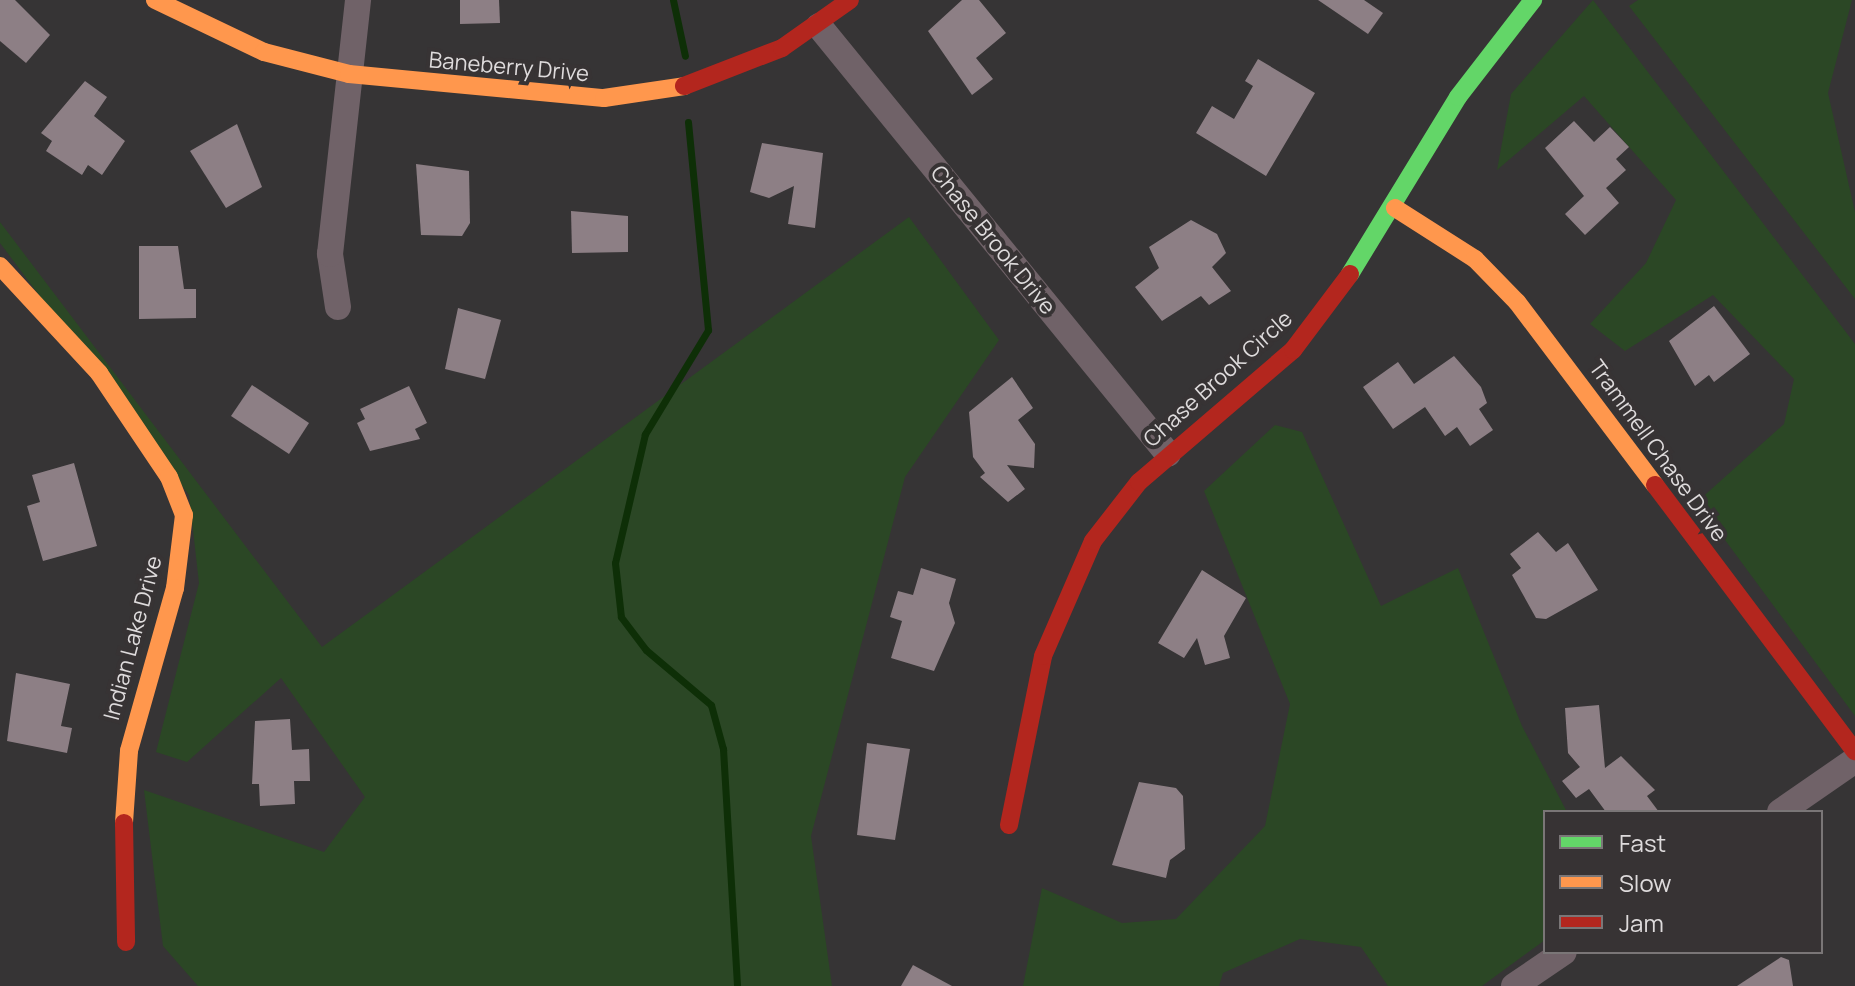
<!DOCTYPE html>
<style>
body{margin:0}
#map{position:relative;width:1855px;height:986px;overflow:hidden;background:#363435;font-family:Manrope,sans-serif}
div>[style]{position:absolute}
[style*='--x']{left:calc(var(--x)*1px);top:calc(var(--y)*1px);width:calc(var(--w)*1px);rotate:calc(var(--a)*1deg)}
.green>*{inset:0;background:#2b4725}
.stream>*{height:7px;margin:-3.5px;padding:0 3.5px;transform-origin:3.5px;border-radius:3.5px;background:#0e2f07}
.building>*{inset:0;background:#8d7f85}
.street>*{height:26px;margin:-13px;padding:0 13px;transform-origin:13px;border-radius:13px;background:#706268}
.fast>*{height:18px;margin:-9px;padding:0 9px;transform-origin:9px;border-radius:9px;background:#63d668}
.slow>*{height:18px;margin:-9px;padding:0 9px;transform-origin:9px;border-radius:9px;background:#ff974d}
.jam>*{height:18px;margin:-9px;padding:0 9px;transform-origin:9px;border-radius:9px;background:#b3261e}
span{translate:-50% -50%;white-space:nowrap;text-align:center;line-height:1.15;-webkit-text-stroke:8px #373334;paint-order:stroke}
.street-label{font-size:22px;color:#dedbdc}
.legend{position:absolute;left:1543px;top:810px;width:280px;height:144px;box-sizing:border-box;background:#373334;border:2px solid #7a7677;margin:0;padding:10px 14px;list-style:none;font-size:24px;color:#dedbdc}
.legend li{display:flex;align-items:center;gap:16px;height:40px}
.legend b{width:40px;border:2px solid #7a7677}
</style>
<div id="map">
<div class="green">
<div style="clip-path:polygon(1593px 0,1855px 344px,1855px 716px,1697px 502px,1784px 424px,1794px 379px,1713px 295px,1625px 351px,1590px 324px,1646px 263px,1676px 200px,1584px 96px,1497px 170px,1511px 94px)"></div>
<div style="clip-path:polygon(1638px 0,1852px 0,1828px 93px,1855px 212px,1855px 299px,1629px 6px)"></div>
<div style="clip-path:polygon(909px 217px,999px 340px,905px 477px,811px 836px,832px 986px,198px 986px,163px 946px,144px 790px,324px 852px,365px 797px,281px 678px,187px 762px,156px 752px,199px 583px,189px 495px,0 243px,0 222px,322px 647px)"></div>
<div style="clip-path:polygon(1275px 425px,1302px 432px,1381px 606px,1458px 568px,1522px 726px,1567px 812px,1545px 812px,1545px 940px,1482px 986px,1388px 986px,1361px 947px,1300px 939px,1223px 973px,1219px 986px,1023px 986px,1042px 888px,1122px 923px,1176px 919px,1265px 826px,1290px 704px,1204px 491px)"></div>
</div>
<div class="stream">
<div style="--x:673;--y:0;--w:57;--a:77.9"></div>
<div style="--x:688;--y:122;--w:209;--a:84.5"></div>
<div style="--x:708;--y:330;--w:122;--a:121.2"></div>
<div style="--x:645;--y:434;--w:132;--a:103.1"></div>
<div style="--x:615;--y:563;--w:54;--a:83.7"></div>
<div style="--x:621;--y:617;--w:41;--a:52.9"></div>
<div style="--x:646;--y:650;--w:85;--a:40.2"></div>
<div style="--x:711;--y:705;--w:46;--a:74.7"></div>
<div style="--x:723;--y:749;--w:237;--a:86.6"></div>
</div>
<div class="building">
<div style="clip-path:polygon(0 0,15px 0,50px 35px,26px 63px,0 41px)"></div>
<div style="clip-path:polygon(460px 0,499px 0,500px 23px,460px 24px)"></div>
<div style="clip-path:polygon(962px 0,979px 0,1006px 33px,976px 58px,993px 79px,972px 95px,928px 31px)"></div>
<div style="clip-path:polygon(1318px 0,1364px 0,1383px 13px,1368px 34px)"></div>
<div style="clip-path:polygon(1258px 59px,1315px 93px,1266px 176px,1196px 133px,1212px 106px,1234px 119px,1253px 86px,1245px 81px)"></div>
<div style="clip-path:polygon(85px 81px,107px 97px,94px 116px,125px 141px,102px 175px,88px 165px,82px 175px,46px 151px,52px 141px,41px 133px)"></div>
<div style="clip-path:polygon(1574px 121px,1594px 142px,1610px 127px,1629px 147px,1616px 159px,1626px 170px,1606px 188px,1619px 203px,1585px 235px,1565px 214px,1584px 196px,1545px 148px)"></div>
<div style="clip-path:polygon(237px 124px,262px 187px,226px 208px,190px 151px)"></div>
<div style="clip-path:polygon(762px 143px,823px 153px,815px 228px,788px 224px,794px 186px,769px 198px,750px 192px)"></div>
<div style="clip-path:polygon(416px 164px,469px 171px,470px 223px,462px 236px,421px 235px)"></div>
<div style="clip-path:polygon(571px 211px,628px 216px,628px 252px,572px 253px)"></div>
<div style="clip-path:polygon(1191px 220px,1217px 234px,1226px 253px,1212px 267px,1231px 291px,1209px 305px,1201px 296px,1162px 321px,1135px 287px,1159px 268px,1149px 247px)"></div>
<div style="clip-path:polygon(139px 246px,178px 246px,184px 289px,196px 289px,196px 318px,139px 319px)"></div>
<div style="clip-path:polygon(1714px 306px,1750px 354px,1714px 382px,1709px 375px,1695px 386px,1669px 341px)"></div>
<div style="clip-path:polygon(458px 308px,501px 320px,485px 379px,445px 369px)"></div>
<div style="clip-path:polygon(1454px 356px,1481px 387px,1487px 403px,1479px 409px,1493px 430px,1470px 446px,1457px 427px,1445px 436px,1425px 407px,1393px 429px,1363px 387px,1398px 362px,1414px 384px)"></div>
<div style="clip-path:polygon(1012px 377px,1033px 408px,1018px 420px,1035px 444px,1034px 468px,1007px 465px,1025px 489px,1008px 502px,980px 477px,985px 473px,973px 457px,969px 412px)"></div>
<div style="clip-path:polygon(252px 385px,309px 423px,289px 454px,231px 416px)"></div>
<div style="clip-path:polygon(409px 386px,427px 423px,415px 429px,420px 439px,370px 451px,357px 423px,365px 419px,360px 409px)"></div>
<div style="clip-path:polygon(74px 463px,97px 546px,43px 561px,27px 506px,40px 502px,32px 475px)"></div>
<div style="clip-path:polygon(1538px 532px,1556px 552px,1568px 543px,1598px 590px,1546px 619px,1536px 618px,1512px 575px,1521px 568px,1510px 554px)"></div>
<div style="clip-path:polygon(921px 568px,956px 579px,949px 603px,955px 623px,934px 671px,891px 658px,902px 621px,890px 617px,898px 591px,913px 595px)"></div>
<div style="clip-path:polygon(1202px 570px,1246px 598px,1224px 636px,1230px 658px,1205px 665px,1197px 638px,1184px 658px,1158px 643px)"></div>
<div style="clip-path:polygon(16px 673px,70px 684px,61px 726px,72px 728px,67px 753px,7px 741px)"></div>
<div style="clip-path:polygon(1599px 705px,1605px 768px,1621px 756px,1655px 790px,1647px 796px,1659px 812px,1606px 812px,1589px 789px,1576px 798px,1562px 781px,1580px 767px,1568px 753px,1565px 708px)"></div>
<div style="clip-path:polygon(290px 719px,292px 750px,309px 749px,310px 781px,294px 781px,295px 804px,260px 806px,259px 784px,252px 784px,255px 721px)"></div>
<div style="clip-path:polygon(867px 743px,910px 749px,895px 840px,857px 835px)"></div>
<div style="clip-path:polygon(1139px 782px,1176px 788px,1183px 796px,1185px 849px,1170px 860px,1166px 878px,1112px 865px)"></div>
<div style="clip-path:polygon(1781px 957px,1789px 960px,1793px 986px,1737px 986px)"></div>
<div style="clip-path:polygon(913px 965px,952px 986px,901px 986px)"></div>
</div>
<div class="street">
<div style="--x:819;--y:26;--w:552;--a:50.81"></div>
<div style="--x:338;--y:307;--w:54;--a:-98.6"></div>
<div style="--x:330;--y:254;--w:256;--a:-83.7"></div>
<div style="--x:1780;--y:812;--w:91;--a:-34.7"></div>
<div style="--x:1514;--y:986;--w:60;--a:-34.2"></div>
</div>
<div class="fast">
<div style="--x:1350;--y:274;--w:207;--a:-58.6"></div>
<div style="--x:1458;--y:97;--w:123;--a:-52.3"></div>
</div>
<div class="slow">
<div style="--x:155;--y:0;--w:121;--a:25.5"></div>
<div style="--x:264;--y:52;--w:88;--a:14.5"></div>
<div style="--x:349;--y:74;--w:256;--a:5.4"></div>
<div style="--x:604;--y:98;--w:81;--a:-8.5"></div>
<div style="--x:1395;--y:208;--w:95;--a:32.5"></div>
<div style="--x:1475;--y:259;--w:60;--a:45.7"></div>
<div style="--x:1517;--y:302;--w:229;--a:53"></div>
<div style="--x:0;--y:266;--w:146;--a:47.2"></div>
<div style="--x:99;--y:373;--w:125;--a:56.1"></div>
<div style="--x:169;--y:477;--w:41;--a:68.5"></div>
<div style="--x:184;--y:515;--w:74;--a:97"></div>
<div style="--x:175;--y:588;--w:169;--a:105.8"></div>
<div style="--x:129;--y:751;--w:72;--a:94"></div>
</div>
<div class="jam">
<div style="--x:684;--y:86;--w:105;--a:-21.2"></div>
<div style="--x:782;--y:48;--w:83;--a:-35.2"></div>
<div style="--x:1655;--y:485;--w:333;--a:53.1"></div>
<div style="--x:124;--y:823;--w:119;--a:89"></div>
<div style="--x:1009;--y:825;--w:172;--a:-78.6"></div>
<div style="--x:1043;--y:656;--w:125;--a:-66.5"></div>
<div style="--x:1093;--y:541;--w:75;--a:-52.1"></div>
<div style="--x:1139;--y:482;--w:203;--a:-40.6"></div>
<div style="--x:1293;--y:350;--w:95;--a:-53.1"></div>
</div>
<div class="street-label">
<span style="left:509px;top:67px;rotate:5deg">Baneberry Drive</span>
<span style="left:993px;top:240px;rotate:51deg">Chase Brook Drive</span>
<span style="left:1218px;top:379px;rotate:-42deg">Chase Brook Circle</span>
<span style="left:1658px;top:451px;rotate:54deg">Trammell Chase Drive</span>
<span style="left:133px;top:638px;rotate:-75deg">Indian Lake Drive</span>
</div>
<ul class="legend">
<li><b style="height:10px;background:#63d668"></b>Fast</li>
<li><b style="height:10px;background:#ff974d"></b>Slow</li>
<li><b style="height:10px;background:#b3261e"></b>Jam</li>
</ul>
</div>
